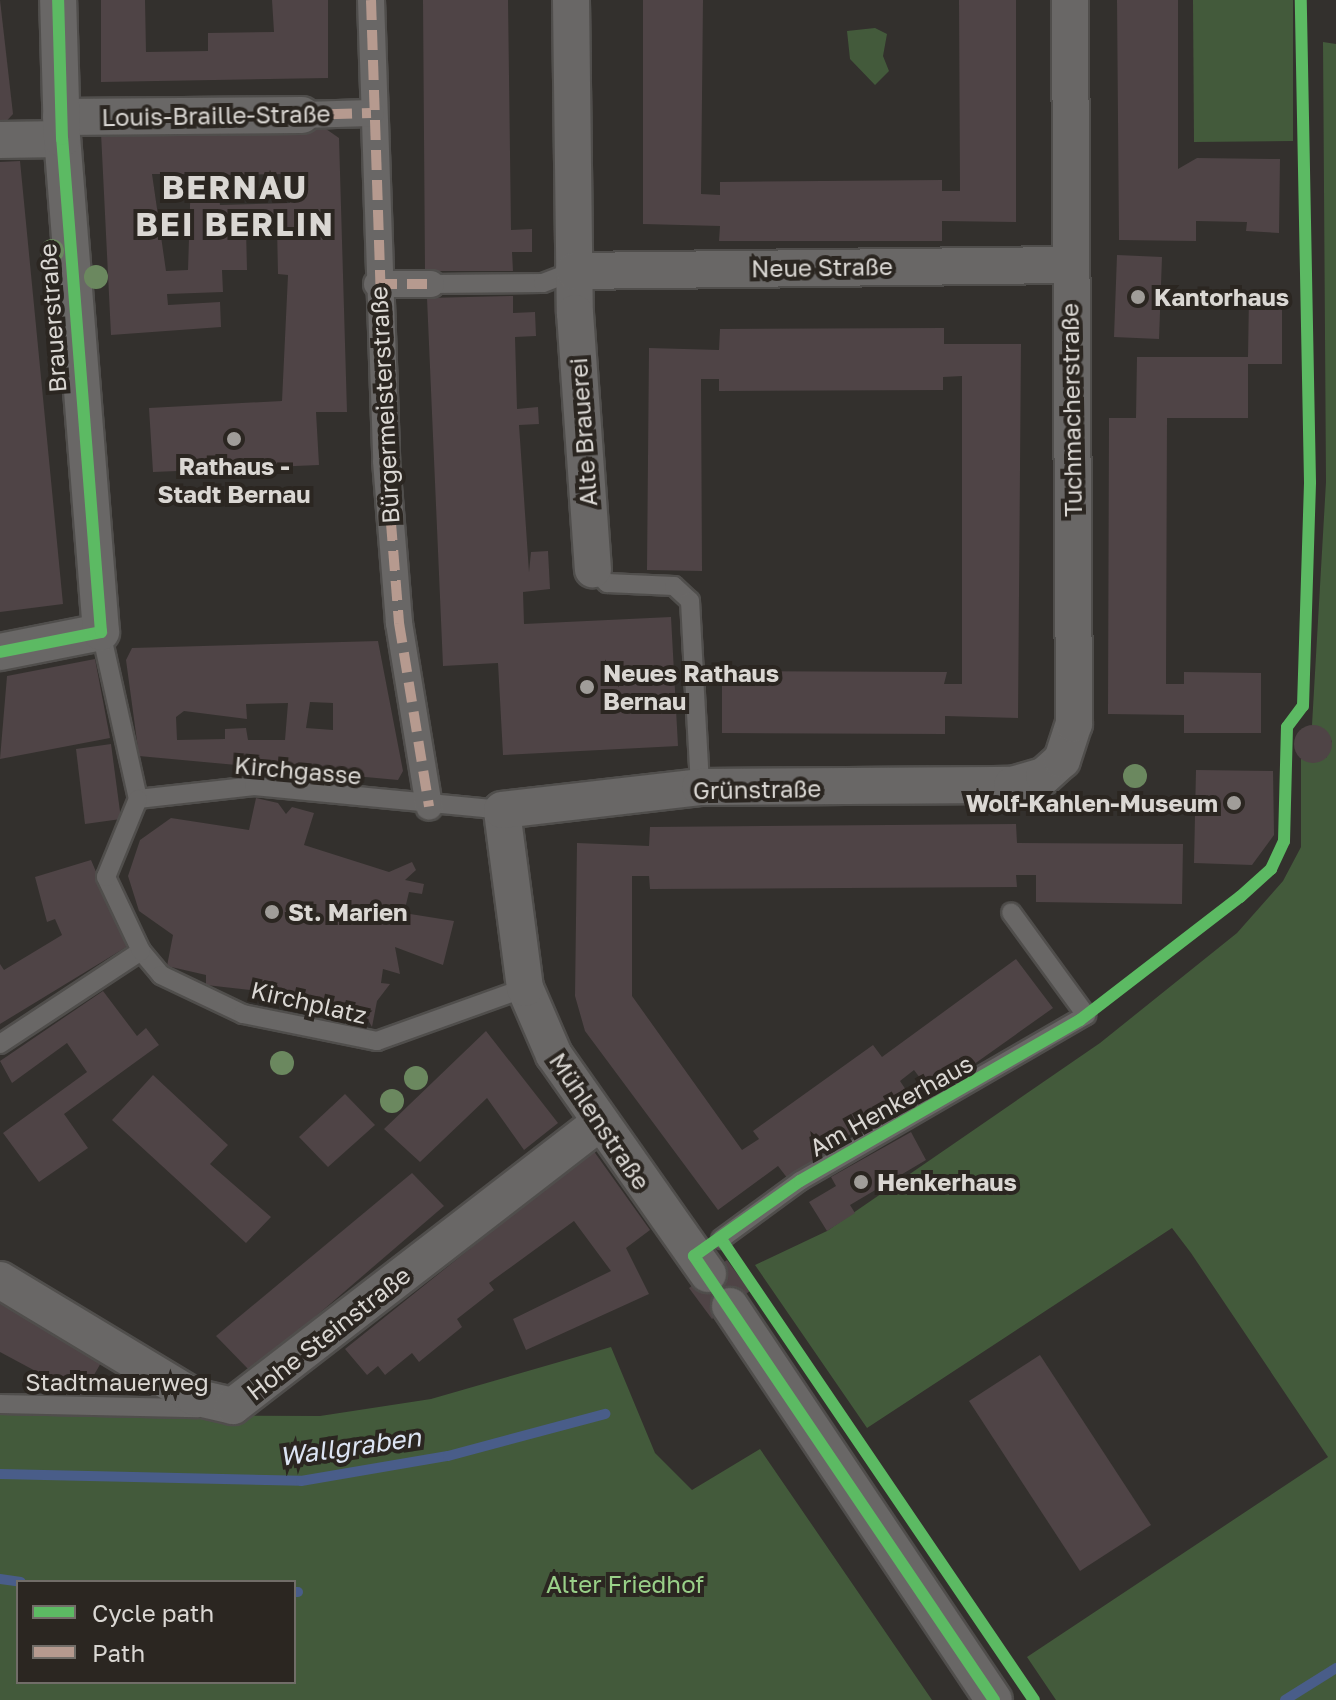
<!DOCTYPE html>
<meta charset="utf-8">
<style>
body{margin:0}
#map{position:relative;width:1336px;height:1700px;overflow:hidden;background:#33302d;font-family:"Golos Text",sans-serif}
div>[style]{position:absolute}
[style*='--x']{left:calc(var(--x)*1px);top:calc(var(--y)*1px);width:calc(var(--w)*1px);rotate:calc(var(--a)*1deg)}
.green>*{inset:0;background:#435a3b}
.stream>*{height:10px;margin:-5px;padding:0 5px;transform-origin:5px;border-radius:5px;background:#495d89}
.building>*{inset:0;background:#4f4446}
.round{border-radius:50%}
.roads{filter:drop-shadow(2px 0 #504e4c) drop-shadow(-2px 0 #504e4c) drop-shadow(0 2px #504e4c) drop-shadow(0 -2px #504e4c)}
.service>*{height:18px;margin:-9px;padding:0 9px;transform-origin:9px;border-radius:9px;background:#696766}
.pedestrian>*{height:26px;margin:-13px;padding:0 13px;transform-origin:13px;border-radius:13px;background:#696766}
.minor>*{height:36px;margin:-18px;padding:0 18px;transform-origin:18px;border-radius:18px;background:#696766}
.quiet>*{height:10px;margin-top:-5px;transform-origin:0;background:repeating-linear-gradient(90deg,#b69a8f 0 20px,transparent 0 30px)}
.cycleway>*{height:12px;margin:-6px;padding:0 6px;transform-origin:6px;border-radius:6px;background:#5cba63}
.trees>*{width:24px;height:24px;margin:-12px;border-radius:50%;background:#6b885f}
.dots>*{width:22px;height:22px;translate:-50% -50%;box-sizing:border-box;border:4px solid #2b2621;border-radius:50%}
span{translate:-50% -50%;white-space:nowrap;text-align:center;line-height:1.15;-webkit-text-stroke:8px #2b2621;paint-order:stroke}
.street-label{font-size:24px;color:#dad7d3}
.poi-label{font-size:24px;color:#dad7d3;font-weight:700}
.left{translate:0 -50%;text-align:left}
.right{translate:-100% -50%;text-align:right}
.park-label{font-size:24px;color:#99d088}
.water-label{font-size:26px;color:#dce4f3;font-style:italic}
.district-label{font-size:32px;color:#dad7d3;font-weight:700;letter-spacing:2px}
.legend{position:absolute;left:16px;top:1580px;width:280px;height:104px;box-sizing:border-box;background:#2b2621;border:2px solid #716d68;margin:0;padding:10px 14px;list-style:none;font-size:24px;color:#dad7d3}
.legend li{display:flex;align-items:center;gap:16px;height:40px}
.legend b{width:40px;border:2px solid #716d68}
</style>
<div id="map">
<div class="green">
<div style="clip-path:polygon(1193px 0,1293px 0,1293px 141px,1194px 142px)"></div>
<div style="clip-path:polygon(875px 28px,887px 34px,883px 56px,889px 71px,875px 85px,850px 59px,847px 31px)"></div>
<div style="clip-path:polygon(1323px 42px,1336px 44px,1336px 1700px,1056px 1700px,1027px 1657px,1328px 1457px,1191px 1253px,1172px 1228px,867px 1428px,755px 1265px,827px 1231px,1100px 1043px,1237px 933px,1283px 881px,1301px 847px,1301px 759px,1326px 758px,1332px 741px,1312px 725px,1326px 482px)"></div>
<div style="clip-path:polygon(evenodd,611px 1347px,655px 1453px,692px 1490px,760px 1449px,932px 1700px,0 1700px,0 1415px,320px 1416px,431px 1399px,611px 1347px,18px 1582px,294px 1582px,294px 1682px,18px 1682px,18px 1582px)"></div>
</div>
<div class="stream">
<div style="--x:0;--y:1474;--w:301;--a:1.3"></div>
<div style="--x:301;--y:1481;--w:149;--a:-9.7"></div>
<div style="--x:448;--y:1456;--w:163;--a:-15"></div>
<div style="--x:0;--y:1579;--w:21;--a:8"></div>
<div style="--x:294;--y:1592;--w:4;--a:0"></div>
<div style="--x:1285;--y:1700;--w:60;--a:-32.1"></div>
</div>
<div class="building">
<div style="clip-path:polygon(0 0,13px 114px,3px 125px,0 125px)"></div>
<div style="clip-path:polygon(101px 0,145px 0,146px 52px,208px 51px,208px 33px,274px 32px,272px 0,328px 0,328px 78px,101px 82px)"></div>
<div style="clip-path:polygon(423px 0,508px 0,511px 230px,532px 229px,532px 252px,512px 252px,513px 271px,425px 271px)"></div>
<div style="clip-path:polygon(643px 0,703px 0,701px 194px,720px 195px,720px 182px,942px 180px,942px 191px,960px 191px,959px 0,1016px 0,1016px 222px,942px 221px,942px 241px,719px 241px,720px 226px,643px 224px)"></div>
<div style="clip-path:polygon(1117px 0,1178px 0,1178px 169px,1197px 158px,1280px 159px,1279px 233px,1246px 231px,1247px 222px,1196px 221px,1196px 241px,1119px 240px)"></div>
<div style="clip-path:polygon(evenodd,326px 129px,339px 138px,347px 412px,316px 412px,319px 465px,153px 472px,149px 408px,282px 401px,288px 275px,278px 274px,277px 227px,246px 228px,247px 270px,222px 270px,223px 292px,167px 294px,168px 305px,220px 302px,221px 327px,111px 335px,101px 133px,326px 129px,152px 174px,191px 174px,188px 270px,166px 271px,152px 174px,326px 129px,290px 174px,290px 203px,220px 205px,217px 175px,290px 174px)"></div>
<div style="clip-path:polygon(20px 161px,63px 604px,0 612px,0 162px)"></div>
<div style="clip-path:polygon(1117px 255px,1162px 257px,1159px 339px,1114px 337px)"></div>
<div style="clip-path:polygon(1249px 295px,1282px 295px,1282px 364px,1248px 364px,1248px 418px,1167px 418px,1166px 684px,1184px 684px,1184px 672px,1261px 673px,1261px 733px,1184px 733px,1184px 715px,1108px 714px,1109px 418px,1136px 418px,1137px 357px,1248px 357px)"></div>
<div style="clip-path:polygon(513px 296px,513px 313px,535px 312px,536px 336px,515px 337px,517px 409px,538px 407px,539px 424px,519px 425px,529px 572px,531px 552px,548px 551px,550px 589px,523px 592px,524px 624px,671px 617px,678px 746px,503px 755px,498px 663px,443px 666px,427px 298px)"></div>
<div style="clip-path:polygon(944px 328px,944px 344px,1021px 344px,1018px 718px,945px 716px,945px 734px,722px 733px,722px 671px,947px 672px,944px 684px,962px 684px,962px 376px,943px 377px,943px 390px,719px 391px,719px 379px,701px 379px,702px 571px,647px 570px,649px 348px,719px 350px,720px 329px)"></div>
<div style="clip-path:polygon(evenodd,378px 641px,403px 771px,398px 780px,139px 756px,126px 660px,132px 648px,378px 641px,310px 702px,333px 703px,333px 730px,306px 728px,310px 702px,378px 641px,288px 703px,285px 740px,248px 740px,246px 728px,225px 729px,225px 739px,177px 740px,176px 717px,184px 711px,247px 719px,246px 704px,288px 703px)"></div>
<div style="clip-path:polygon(95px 659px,110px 738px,0 759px,7px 676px)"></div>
<div class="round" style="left:1294px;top:725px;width:38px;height:38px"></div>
<div style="clip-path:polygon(111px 744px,121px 819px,85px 824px,76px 749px)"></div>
<div style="clip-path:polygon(1196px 770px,1273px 771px,1274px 835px,1252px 865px,1194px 863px)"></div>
<div style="clip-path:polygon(256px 798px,278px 803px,286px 814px,292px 807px,314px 813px,304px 845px,389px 872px,412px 862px,416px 870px,405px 880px,424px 884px,422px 894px,409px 892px,404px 913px,454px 921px,443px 965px,395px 947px,400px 974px,383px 969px,381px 983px,390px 984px,377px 1001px,372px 1027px,367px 1018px,332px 1010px,324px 1017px,326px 1009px,295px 1001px,286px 1008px,288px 999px,256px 991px,248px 999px,250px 990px,206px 985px,206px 975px,167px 966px,173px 935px,139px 911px,128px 876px,140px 840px,171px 818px,249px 830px)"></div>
<div style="clip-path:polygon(1016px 824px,1017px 843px,1183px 844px,1182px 904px,1036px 902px,1036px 875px,1016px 875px,1017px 887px,650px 889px,649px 876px,632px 876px,632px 996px,742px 1150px,759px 1139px,753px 1131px,873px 1045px,882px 1057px,1016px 959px,1053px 1008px,932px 1094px,914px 1070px,900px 1081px,908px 1093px,788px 1179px,778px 1166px,718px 1210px,585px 1031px,575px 996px,577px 843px,649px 846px,650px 827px)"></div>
<div style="clip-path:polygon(91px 860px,128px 946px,0 1024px,0 964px,4px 970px,62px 935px,55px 919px,47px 922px,35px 877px)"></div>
<div style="clip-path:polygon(103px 991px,137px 1036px,146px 1028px,159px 1045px,64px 1114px,88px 1148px,39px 1182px,3px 1133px,87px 1072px,67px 1043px,12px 1083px,0 1061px)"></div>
<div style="clip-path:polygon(486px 1031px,558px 1123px,524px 1150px,487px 1098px,420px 1162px,384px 1129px)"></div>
<div style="clip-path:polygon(153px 1075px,228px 1145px,210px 1164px,271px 1217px,246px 1243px,112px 1120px)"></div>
<div style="clip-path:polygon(345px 1094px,375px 1125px,328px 1167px,299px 1137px)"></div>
<div style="clip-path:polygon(911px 1132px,926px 1160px,850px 1205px,855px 1213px,827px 1231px,809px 1202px,836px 1186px,831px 1177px)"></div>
<div style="clip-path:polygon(593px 1150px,650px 1230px,626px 1248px,649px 1294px,526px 1350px,513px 1319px,611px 1271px,574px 1221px,489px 1283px,494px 1290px,457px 1319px,462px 1327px,419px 1362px,412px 1353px,385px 1375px,378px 1366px,367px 1375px,345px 1349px)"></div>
<div style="clip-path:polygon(412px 1173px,444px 1206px,251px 1372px,216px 1336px)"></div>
<div style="clip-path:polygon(727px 1260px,750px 1291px,712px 1319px,689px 1288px)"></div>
<div style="clip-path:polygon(0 1304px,102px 1361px,82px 1396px,0 1352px)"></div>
<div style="clip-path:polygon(1040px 1355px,1151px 1525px,1080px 1571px,969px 1401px)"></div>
</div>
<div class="roads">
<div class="service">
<div style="--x:431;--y:284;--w:112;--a:-0.5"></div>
<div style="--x:543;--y:283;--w:33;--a:-21"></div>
<div style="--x:593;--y:569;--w:20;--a:45"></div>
<div style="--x:607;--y:583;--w:67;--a:2.6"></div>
<div style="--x:674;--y:586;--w:22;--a:43"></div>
<div style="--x:690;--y:601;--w:186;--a:86.9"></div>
<div style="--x:101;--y:632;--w:171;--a:77.5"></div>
<div style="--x:138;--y:799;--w:117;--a:-6.4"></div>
<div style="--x:254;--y:786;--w:249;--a:5.5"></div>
<div style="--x:141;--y:951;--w:31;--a:50"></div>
<div style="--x:161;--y:975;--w:91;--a:25.4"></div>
<div style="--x:243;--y:1014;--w:137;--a:11.4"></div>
<div style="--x:377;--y:1041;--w:157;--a:-19.7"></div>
<div style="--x:0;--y:1044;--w:169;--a:-33.4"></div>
<div style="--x:141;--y:951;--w:82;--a:-115.3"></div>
<div style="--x:106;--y:877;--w:84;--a:-67.7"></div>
<div style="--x:721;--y:1239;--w:98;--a:-36.3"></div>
<div style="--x:800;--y:1181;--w:331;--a:-30.1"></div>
<div style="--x:1086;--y:1015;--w:127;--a:-126.1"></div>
<div style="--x:0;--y:1404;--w:198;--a:1.2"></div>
</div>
<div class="pedestrian">
<div style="--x:371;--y:0;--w:461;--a:88.1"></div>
<div style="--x:386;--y:461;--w:163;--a:85.4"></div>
<div style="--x:399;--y:623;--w:186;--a:80.7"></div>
<div style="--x:302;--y:115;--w:69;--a:-1.7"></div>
<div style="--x:377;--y:284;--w:54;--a:0"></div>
</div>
<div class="minor">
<div style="--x:571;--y:0;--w:313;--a:89.3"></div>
<div style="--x:575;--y:313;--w:257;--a:86"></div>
<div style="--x:61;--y:117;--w:241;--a:-0.5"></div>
<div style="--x:0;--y:140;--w:62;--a:-0.9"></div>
<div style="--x:574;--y:271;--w:495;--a:-0.7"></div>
<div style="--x:0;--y:652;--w:103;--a:-11.2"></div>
<div style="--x:101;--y:632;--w:495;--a:-94.5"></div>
<div style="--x:62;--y:139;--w:139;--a:-91.6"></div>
<div style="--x:708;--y:1274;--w:268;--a:-125.1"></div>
<div style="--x:554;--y:1055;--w:73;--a:-113.4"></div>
<div style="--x:525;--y:988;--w:179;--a:-97.4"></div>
<div style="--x:502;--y:810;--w:199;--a:-6.6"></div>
<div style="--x:700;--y:787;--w:312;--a:-0.4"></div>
<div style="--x:1012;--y:785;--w:33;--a:-16"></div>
<div style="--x:1044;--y:776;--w:24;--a:-42"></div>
<div style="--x:1062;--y:760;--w:38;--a:-72"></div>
<div style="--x:1074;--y:724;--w:724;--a:-90.32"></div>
<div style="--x:0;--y:1280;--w:227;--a:31.1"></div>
<div style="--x:194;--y:1397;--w:40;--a:13"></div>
<div style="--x:233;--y:1406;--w:459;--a:-37.7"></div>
<div style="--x:730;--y:1306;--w:474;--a:56.2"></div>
</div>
</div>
<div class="quiet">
<div style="--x:371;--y:0;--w:461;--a:88.1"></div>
<div style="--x:386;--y:461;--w:163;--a:85.4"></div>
<div style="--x:399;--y:623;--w:186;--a:80.7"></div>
<div style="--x:302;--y:115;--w:69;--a:-1.7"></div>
<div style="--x:377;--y:284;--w:54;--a:0"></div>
</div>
<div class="cycleway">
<div style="--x:0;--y:652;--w:103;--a:-11.2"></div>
<div style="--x:101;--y:632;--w:495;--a:-94.5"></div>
<div style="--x:62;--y:139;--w:139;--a:-91.6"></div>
<div style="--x:721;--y:1239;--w:557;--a:55.83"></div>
<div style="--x:994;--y:1700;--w:536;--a:-124.05"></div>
<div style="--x:694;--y:1256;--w:130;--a:-35.3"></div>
<div style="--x:800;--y:1181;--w:323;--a:-29.9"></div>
<div style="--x:1080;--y:1020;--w:202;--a:-37.6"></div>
<div style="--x:1240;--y:897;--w:42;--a:-42.1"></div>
<div style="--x:1271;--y:869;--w:31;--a:-65"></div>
<div style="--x:1284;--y:841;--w:114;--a:-88.5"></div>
<div style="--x:1287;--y:727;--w:26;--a:-53"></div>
<div style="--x:1303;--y:706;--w:224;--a:-88.2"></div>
<div style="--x:1310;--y:482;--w:482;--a:-91.1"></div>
</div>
<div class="trees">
<div style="left:52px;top:251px"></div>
<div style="left:96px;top:277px"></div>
<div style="left:1135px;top:776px"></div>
<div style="left:282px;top:1063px"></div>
<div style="left:416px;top:1078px"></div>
<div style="left:392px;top:1101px"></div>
</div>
<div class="dots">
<div style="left:1138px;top:297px;background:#a09d99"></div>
<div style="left:234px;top:439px;background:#a09d99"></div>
<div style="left:587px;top:687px;background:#a09d99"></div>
<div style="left:1234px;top:803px;background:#a09d99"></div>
<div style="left:272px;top:912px;background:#a09d99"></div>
<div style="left:861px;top:1182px;background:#a09d99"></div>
</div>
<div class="street-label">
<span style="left:216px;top:115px;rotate:-1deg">Louis-Braille-Straße</span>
<span style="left:822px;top:267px;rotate:-1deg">Neue Straße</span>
<span style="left:52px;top:318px;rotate:-94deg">Brauerstraße</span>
<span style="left:384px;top:405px;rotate:-93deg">Bürgermeisterstraße</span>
<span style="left:1071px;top:410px;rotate:-91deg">Tuchmacherstraße</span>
<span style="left:583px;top:432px;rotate:-94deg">Alte Brauerei</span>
<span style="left:298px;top:770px;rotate:5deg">Kirchgasse</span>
<span style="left:757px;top:789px;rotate:-1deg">Grünstraße</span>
<span style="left:309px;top:1002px;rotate:13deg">Kirchplatz</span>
<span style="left:891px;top:1105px;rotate:-29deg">Am Henkerhaus</span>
<span style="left:600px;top:1121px;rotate:56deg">Mühlenstraße</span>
<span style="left:328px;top:1333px;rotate:-38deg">Hohe Steinstraße</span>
<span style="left:117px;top:1382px">Stadtmauerweg</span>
</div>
<div class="poi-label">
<span class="left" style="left:1154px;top:297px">Kantorhaus</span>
<span style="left:234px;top:480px">Rathaus -<br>Stadt Bernau</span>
<span class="left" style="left:603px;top:687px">Neues Rathaus<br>Bernau</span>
<span class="right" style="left:1218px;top:803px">Wolf-Kahlen-Museum</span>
<span class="left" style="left:288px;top:912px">St. Marien</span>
<span class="left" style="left:877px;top:1182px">Henkerhaus</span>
</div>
<div class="park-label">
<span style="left:625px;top:1584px">Alter Friedhof</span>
</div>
<div class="water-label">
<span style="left:350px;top:1447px;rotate:-8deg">Wallgraben</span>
</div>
<div class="district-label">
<span style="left:235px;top:206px">BERNAU<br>BEI BERLIN</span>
</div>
<ul class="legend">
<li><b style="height:10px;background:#5cba63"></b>Cycle path</li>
<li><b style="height:10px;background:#b69a8f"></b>Path</li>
</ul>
</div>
